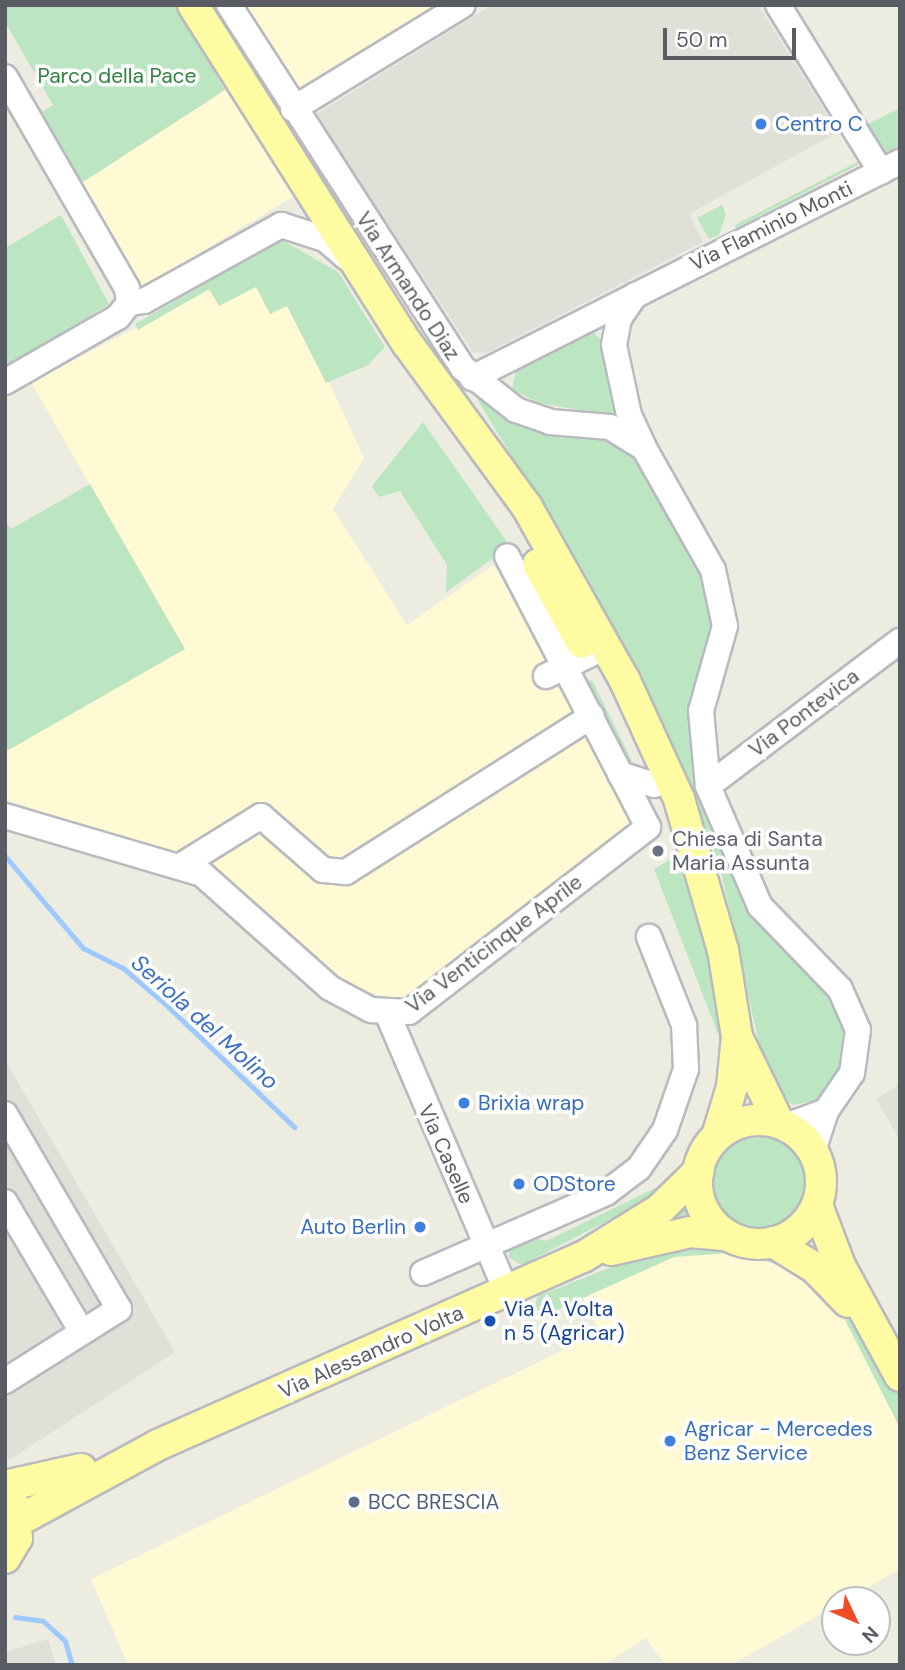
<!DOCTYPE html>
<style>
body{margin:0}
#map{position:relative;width:905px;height:1670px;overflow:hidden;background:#edece0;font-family:"DM Sans",sans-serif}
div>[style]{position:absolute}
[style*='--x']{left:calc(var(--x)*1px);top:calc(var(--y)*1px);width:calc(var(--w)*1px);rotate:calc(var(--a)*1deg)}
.commercial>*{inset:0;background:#fffad3}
.industrial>*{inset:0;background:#e0dfd8}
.green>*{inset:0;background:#bbe6c1}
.round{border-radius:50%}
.stream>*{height:5px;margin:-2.5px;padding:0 2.5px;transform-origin:2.5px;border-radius:2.5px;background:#9ec9ff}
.roads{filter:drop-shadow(2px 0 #b8bac0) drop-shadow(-2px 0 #b8bac0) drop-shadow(0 2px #b8bac0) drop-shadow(0 -2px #b8bac0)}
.minor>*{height:24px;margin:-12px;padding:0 12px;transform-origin:12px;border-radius:12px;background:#fff}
.major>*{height:30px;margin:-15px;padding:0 15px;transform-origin:15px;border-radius:15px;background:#fffba3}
.major>.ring{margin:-15px;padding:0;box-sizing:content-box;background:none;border:30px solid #fffba3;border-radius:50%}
.dots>*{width:19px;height:19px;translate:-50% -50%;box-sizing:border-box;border:4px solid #fff;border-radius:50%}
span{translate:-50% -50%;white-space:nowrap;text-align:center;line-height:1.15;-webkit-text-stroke:7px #fff;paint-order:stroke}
.park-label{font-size:21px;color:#30823f}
.shop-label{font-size:21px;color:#366cbe}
.left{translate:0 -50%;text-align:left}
.right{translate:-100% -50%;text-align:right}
.street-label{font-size:21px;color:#595c62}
.worship-label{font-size:21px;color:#5b616d}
.transit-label{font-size:21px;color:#164399}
.service-label{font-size:21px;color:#4e5e75}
.water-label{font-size:23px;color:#3d6fc6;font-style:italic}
.frame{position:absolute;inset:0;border:7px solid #595c62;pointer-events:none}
.north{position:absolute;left:821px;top:1586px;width:70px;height:70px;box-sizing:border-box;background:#fff;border:2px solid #bdbec0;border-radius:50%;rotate:134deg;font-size:19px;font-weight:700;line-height:28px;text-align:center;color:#595c62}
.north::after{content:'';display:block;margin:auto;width:24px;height:32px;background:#ef4d24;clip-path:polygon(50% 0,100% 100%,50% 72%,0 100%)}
.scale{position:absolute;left:663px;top:28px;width:133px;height:32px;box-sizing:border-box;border:4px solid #595c62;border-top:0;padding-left:9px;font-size:21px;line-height:24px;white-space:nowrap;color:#595c62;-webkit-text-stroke:5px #fff;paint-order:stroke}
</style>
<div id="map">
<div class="commercial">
<div style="clip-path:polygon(245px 5px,438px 5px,299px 92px)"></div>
<div style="clip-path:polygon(225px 90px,296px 195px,141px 288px,80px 184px)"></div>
<div style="clip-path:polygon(272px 258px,364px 458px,333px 509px,407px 625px,494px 565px,640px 830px,405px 1006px,344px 981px,222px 874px,5px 799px,5px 752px,184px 649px,31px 382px)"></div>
<div style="clip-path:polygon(714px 1250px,744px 1252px,797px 1273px,841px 1312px,900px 1428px,900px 1569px,731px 1665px,665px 1665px,646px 1638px,603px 1665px,128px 1665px,91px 1579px,600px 1332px,583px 1298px,674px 1257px)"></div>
</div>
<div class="industrial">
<div style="clip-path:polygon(492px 5px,758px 5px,838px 132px,689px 214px,703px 242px,486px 353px,473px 352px,315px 115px)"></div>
<div style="clip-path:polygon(5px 1060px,175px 1352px,11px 1459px,5px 1456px)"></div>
<div style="clip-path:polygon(900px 1084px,900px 1140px,876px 1099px)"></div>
<div style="clip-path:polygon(48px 1639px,56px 1665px,5px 1665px,5px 1652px)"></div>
</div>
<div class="green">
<div style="clip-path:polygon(5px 5px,174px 5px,225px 90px,80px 184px,39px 114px,53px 105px,5px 22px)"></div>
<div style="clip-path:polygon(900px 108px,900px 147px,886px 154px,866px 125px)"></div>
<div style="clip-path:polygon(857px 162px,858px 165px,736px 228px,735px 225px)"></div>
<div style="clip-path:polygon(722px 205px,726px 215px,719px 235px,709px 239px,697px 218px)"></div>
<div style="clip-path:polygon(61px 215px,109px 304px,5px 368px,5px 248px)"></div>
<div style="clip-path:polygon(282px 240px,338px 272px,385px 347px,368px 365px,326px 383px,287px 306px,270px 314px,256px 287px,219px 306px,209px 289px,138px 330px,135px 324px)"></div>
<div style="clip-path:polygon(590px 329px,600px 339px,620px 417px,539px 403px,512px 389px,517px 367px)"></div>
<div style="clip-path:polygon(474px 394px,616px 438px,641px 461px,711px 587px,715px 630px,691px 712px,726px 850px,848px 1019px,840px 1071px,816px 1100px,794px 1105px,782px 1099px,764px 1066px,719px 863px,675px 751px,578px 566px)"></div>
<div style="clip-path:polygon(423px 422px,510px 546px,446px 592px,447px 565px,400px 491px,379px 497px,372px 486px)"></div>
<div style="clip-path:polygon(90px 484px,185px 649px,5px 752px,5px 521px,11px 529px)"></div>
<div style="clip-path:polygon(592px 680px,636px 769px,623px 764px,584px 684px)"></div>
<div style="clip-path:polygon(679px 854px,717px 990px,720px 1039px,654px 869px)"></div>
<div class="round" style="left:711px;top:1132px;width:98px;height:98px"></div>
<div style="clip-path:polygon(668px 1182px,659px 1194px,522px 1265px,509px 1258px,509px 1245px,526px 1235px,546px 1241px)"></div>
<div style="clip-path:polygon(688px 1199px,697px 1222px,657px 1230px)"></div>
<div style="clip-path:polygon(667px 1245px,773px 1253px,810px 1272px,856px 1322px,900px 1391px,900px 1428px,841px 1312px,797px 1273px,744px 1252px,674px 1257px,545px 1315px,534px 1308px,538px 1296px)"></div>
</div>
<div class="stream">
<div style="--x:5;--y:856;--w:121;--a:49.7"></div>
<div style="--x:83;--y:948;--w:45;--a:26.6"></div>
<div style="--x:123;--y:968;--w:54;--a:40.5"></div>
<div style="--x:164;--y:1003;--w:180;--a:43.6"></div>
<div style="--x:15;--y:1617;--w:28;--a:8"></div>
<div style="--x:43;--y:1621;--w:30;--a:42"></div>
<div style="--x:65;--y:1641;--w:25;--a:74"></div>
</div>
<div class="roads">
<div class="minor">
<div style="--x:229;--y:5;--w:432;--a:57.2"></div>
<div style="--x:463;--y:368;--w:68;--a:38.4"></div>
<div style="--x:516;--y:410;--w:36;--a:19"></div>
<div style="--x:550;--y:422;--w:60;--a:4.8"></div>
<div style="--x:610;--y:427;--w:40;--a:32"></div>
<div style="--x:644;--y:448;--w:140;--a:60.5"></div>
<div style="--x:713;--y:570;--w:57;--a:77.9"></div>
<div style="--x:725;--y:626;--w:88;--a:105.8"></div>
<div style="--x:701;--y:711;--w:75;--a:84.7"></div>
<div style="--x:708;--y:786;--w:131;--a:66.6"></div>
<div style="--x:760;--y:906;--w:115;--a:46.1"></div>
<div style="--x:840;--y:989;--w:45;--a:66.3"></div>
<div style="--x:858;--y:1030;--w:43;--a:97.9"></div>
<div style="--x:852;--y:1073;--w:46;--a:124.4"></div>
<div style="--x:826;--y:1111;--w:42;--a:108"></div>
<div style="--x:778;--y:5;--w:196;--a:58.3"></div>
<div style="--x:5;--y:77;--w:244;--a:60"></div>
<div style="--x:127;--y:288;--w:15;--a:82"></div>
<div style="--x:293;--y:109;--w:199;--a:-31.5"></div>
<div style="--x:635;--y:295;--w:29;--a:124"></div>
<div style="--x:619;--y:319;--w:26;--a:101"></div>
<div style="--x:614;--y:345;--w:72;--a:77.9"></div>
<div style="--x:629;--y:415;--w:35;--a:65"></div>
<div style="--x:129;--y:303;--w:15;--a:-8"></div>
<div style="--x:144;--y:301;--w:157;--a:-29"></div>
<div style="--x:281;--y:225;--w:46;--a:17.7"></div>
<div style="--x:325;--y:239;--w:29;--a:41"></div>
<div style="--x:472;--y:378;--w:479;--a:-26.8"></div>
<div style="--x:5;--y:382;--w:130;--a:-29.9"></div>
<div style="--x:118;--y:317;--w:18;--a:-52"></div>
<div style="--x:546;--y:676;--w:48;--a:-26"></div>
<div style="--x:620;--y:774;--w:36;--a:18"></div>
<div style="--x:708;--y:786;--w:241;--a:-37.1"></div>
<div style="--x:5;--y:816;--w:205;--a:16.4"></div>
<div style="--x:202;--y:874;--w:171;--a:41.7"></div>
<div style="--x:330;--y:988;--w:47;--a:28.2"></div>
<div style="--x:371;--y:1010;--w:38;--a:3"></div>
<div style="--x:409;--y:1012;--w:302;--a:-37.7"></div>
<div style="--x:648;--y:827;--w:305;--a:-117.5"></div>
<div style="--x:182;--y:865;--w:93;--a:-31.8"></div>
<div style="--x:261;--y:816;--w:82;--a:41.1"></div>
<div style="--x:323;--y:870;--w:23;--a:5"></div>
<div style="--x:346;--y:872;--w:291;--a:-32.4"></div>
<div style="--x:388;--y:1015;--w:301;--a:66.8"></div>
<div style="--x:5;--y:1114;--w:226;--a:59.7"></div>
<div style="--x:119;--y:1309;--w:135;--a:147.7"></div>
<div style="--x:786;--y:1126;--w:43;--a:-20.6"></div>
<div style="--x:5;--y:1202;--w:151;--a:59.4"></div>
<div style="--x:423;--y:1273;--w:200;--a:-23.6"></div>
<div style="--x:606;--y:1193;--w:41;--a:-37.1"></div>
<div style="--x:639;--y:1168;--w:46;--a:-55.6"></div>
<div style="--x:665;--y:1130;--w:65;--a:-71"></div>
<div style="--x:686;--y:1069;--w:44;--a:-92.6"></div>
<div style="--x:684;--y:1025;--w:95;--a:-111.7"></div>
</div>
<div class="major">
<div style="--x:193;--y:5;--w:400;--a:57.7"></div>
<div style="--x:407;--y:343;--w:203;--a:53.8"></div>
<div style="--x:527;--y:507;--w:200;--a:60.6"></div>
<div style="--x:625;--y:681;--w:130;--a:65.4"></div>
<div style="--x:679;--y:799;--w:157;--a:73.8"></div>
<div style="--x:723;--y:950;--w:87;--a:80.8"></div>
<div style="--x:737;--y:1036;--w:51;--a:95.6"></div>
<div style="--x:732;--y:1087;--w:51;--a:107"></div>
<div style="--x:538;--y:564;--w:90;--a:60.9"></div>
<div style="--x:740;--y:1043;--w:89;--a:64"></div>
<div class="ring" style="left:697px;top:1120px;width:94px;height:94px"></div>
<div style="--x:817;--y:1205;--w:65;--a:69.3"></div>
<div style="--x:840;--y:1266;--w:125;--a:61.4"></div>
<div style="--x:773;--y:1242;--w:49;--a:31.8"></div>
<div style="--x:815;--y:1268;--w:47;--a:45.9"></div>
<div style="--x:611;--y:1250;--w:81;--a:-12.8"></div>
<div style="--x:690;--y:1232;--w:37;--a:5"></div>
<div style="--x:5;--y:1486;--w:78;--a:-12.6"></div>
<div style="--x:18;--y:1521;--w:159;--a:-28.5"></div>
<div style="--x:158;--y:1445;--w:465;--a:-23.9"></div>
<div style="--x:583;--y:1257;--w:91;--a:-31.9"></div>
<div style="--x:660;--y:1209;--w:54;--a:-44.3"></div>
<div style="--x:5;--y:1558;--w:23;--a:-59"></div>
<div style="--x:17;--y:1538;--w:35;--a:-97"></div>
</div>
</div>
<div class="dots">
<div style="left:761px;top:124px;background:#3f7fe0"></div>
<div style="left:658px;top:851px;background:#6b7280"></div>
<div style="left:464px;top:1103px;background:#3f7fe0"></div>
<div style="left:519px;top:1184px;background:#3f7fe0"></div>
<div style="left:420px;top:1227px;background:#3f7fe0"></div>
<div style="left:490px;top:1321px;background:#1a4fb4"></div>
<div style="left:670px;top:1441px;background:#3f7fe0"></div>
<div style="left:354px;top:1502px;background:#5c6f8a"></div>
</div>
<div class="park-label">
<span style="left:117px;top:76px">Parco della Pace</span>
</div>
<div class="shop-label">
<span class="left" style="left:775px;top:124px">Centro C</span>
<span class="left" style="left:478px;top:1103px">Brixia wrap</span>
<span class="left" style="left:533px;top:1184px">ODStore</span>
<span class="right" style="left:406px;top:1227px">Auto Berlin</span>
<span class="left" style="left:684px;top:1441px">Agricar - Mercedes<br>Benz Service</span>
</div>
<div class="street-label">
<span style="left:771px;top:226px;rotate:-26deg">Via Flaminio Monti</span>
<span style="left:408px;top:286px;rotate:57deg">Via Armando Diaz</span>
<span style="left:804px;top:713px;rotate:-37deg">Via Pontevica</span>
<span style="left:494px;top:944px;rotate:-37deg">Via Venticinque Aprile</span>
<span style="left:446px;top:1154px;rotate:66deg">Via Caselle</span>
<span style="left:371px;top:1352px;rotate:-24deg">Via Alessandro Volta</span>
</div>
<div class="worship-label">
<span class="left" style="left:672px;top:851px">Chiesa di Santa<br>Maria Assunta</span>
</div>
<div class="transit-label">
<span class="left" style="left:504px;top:1321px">Via A. Volta<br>n 5 (Agricar)</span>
</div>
<div class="service-label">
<span class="left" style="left:368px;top:1502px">BCC BRESCIA</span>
</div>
<div class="water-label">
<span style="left:205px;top:1022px;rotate:42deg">Seriola del Molino</span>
</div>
<div class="frame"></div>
<div class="north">N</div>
<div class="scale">50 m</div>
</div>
